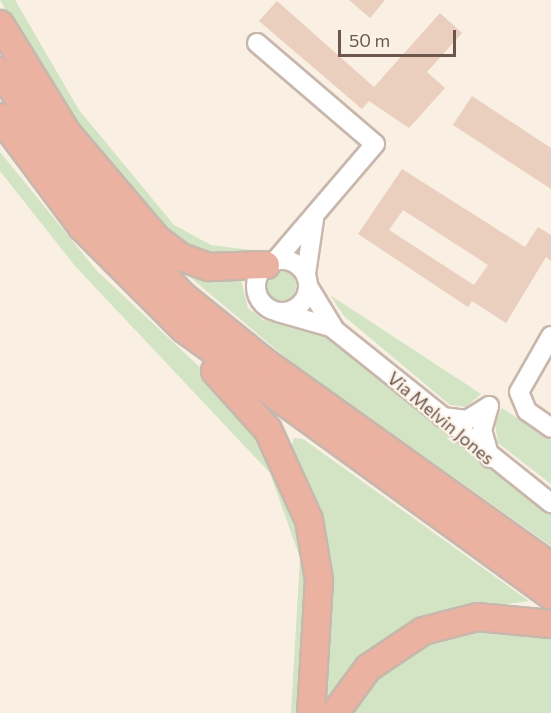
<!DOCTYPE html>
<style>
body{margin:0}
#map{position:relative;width:551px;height:713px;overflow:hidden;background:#f9efe3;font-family:Commissioner,sans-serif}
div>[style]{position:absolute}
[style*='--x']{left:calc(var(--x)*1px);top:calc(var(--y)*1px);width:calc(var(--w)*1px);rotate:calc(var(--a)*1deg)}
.green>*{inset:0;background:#d2e4c4}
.round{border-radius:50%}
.building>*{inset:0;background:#eacebe}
.roads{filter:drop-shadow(2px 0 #c8b7ac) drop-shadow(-2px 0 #c8b7ac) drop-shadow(0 2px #c8b7ac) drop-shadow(0 -2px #c8b7ac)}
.minor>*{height:18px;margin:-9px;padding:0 9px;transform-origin:9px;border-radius:9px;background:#fff}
.minor>.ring{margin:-9px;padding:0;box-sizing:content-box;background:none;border:18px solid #fff;border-radius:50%}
.highway>*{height:26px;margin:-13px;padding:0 13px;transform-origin:13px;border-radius:13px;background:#ebb1a1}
span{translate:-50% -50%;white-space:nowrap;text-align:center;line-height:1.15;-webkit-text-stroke:4.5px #fcf3e8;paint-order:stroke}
.street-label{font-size:18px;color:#6d574d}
.scale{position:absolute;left:338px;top:30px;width:118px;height:27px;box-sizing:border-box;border:3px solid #6d574d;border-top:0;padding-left:8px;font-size:18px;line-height:21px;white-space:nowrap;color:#6d574d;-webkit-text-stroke:4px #fcf3e8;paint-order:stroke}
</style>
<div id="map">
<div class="green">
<div style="clip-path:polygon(0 0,15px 0,79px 110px,174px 225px,211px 245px,259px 251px,249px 257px,207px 254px,170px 237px,60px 107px)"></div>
<div style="clip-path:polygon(0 152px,97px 271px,224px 390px,280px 465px,312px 568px,306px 713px,291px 713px,300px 558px,270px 473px,75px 266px,0 171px)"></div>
<div style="clip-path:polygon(166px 257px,241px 280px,248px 308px,263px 320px,317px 327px,551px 515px,551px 546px,291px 362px)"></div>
<div class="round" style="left:266px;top:271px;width:30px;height:30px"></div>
<div style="clip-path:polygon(330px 295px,481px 394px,466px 407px,450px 405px,344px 316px)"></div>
<div style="clip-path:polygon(502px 408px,551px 440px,551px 484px,498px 443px,495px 423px)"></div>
<div style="clip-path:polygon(294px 438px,303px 439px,529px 601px,471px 609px,324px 711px,317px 510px,291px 448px)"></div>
<div style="clip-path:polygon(463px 626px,551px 633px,551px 713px,343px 713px,390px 659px)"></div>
</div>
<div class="building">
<div style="clip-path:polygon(349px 0,385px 0,370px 18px)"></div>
<div style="clip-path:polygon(277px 1px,374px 87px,440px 13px,462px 33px,427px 72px,445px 88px,409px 128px,369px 101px,362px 109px,259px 21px)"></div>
<div style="clip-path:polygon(472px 96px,551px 148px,551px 189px,453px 125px)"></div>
<div style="clip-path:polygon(evenodd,402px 169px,525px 247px,538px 227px,551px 235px,551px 261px,546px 257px,506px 323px,472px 301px,468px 307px,358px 234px,402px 169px,403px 210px,488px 265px,474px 285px,389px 230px,403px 210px)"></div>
</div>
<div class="roads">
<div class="minor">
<div style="--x:257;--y:43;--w:155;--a:40.6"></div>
<div style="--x:375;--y:144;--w:153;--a:130.5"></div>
<div class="ring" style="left:256px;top:260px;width:34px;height:34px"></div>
<div style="--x:306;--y:274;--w:56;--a:-81.7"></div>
<div style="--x:308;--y:286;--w:52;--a:58.5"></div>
<div style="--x:278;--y:312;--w:55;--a:15.8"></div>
<div style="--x:331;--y:327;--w:282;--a:38.7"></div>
<div style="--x:551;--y:336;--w:64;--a:119.7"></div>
<div style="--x:519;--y:392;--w:21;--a:67"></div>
<div style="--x:527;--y:411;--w:29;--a:35"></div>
<div style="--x:489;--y:406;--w:25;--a:106"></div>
<div style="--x:482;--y:430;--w:29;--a:74"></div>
<div style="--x:442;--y:417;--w:25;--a:7"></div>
<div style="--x:467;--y:420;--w:26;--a:-32"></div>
</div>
<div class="highway">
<div style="--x:0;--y:24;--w:128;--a:58.4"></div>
<div style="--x:67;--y:133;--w:139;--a:49.7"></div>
<div style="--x:157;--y:239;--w:30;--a:37"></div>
<div style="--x:181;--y:257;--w:30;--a:20"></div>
<div style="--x:209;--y:267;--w:57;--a:-2"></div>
<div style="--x:0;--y:71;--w:144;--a:55.2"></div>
<div style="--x:82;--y:189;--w:147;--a:46.7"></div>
<div style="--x:183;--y:296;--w:107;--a:38.9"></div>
<div style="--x:266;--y:363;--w:350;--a:35.5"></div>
<div style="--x:0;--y:117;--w:137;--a:53.3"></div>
<div style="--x:82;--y:227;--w:144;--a:45"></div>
<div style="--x:184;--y:329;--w:454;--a:36"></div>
<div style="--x:215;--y:371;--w:79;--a:48.1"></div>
<div style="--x:268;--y:430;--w:99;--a:65.5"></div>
<div style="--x:309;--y:520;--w:61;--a:80.5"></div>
<div style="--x:319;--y:580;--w:133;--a:93.4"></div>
<div style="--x:335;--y:713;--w:56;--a:-53.7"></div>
<div style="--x:368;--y:668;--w:66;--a:-33.9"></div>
<div style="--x:423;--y:631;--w:56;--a:-14.5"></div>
<div style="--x:477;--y:617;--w:74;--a:5.4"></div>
</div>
</div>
<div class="street-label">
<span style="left:441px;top:418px;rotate:40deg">Via Melvin Jones</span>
</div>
<div class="scale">50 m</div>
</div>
